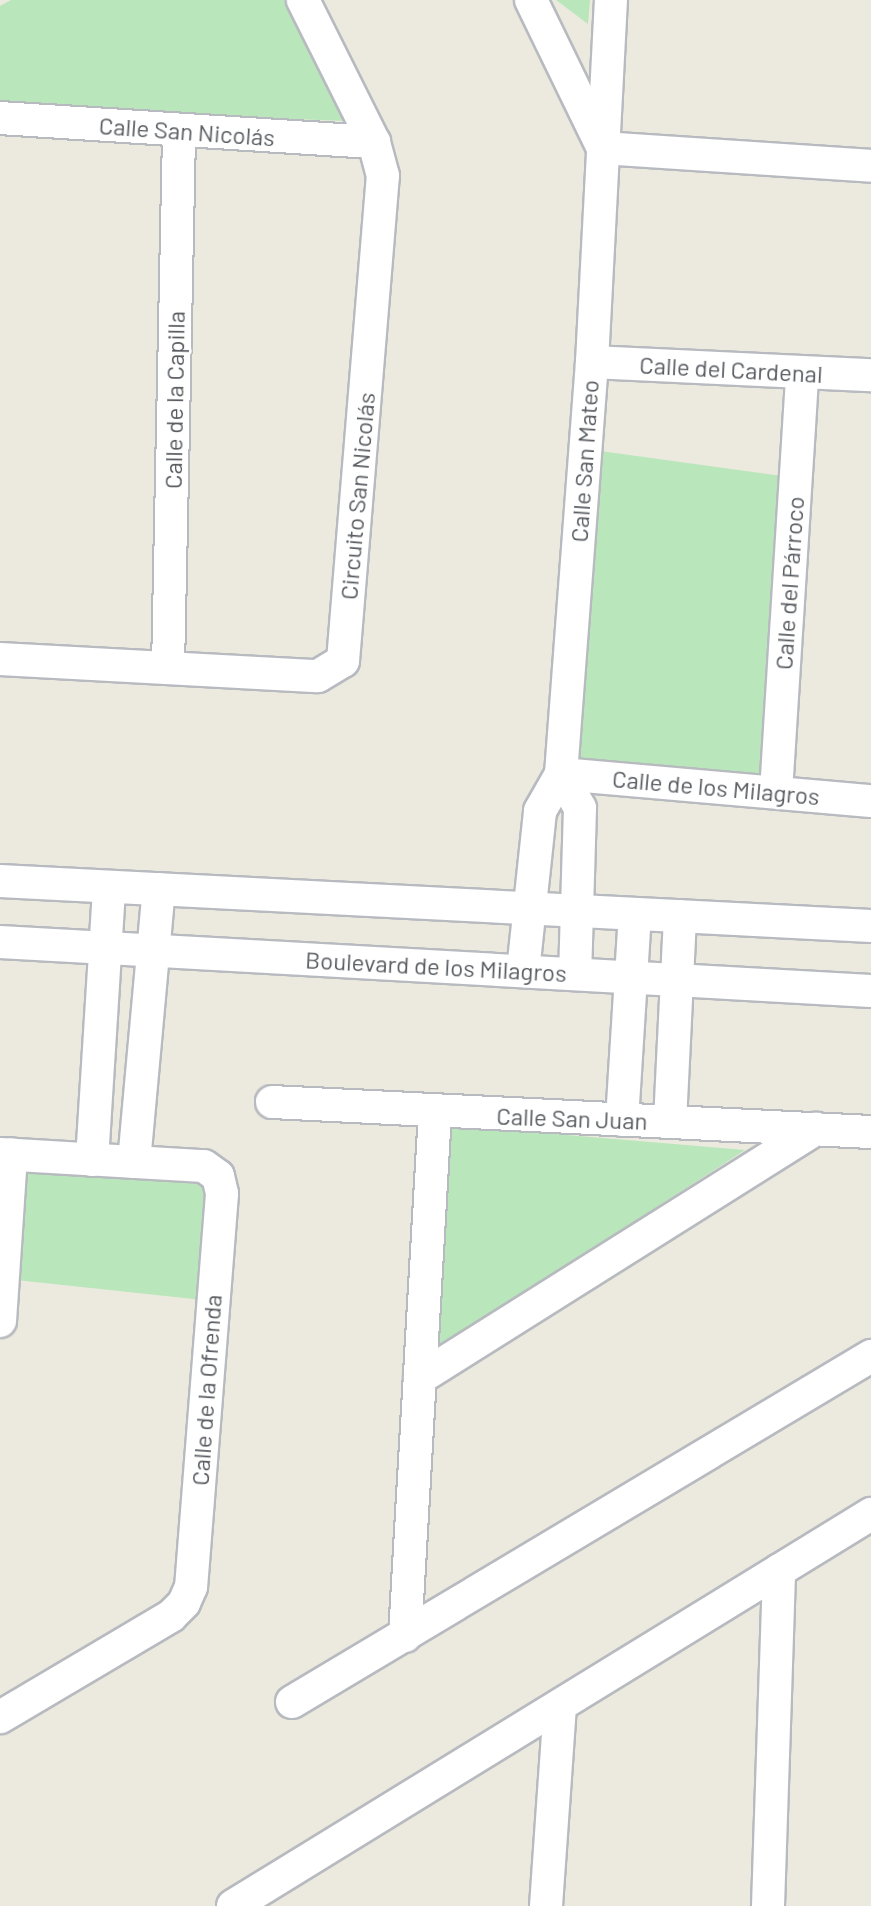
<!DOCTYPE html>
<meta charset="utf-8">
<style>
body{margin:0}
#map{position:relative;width:871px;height:1906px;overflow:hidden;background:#eceadf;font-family:Barlow,sans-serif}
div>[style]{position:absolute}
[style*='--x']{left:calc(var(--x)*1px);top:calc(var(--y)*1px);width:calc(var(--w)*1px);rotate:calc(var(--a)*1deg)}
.green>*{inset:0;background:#bae6bb}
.roads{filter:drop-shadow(2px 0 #b7babf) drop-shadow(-2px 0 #b7babf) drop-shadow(0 2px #b7babf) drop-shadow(0 -2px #b7babf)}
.minor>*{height:32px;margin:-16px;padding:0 16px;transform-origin:16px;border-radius:16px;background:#fff}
span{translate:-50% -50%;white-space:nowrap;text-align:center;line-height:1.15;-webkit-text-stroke:5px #fff;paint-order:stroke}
.street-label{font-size:24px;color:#585c61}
</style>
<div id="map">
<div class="green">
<div style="clip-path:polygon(11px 0,284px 0,345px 121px,0 108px,0 6px)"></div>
<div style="clip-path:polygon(556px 0,590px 0,588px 24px)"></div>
<div style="clip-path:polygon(593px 450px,782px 476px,761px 781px,577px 759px)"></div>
<div style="clip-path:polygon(449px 1125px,745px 1150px,436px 1350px)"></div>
<div style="clip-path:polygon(22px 1166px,205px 1185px,203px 1300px,16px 1280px)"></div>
</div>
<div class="roads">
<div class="minor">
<div style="--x:531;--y:0;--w:165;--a:64.1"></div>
<div style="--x:603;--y:148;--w:269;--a:3.8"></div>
<div style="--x:0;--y:118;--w:375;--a:3.7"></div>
<div style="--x:592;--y:362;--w:279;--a:2.7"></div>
<div style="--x:0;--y:659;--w:318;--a:3.1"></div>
<div style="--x:318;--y:676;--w:29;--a:-31"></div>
<div style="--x:343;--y:661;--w:487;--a:-85.3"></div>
<div style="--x:383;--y:176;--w:35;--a:-105"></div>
<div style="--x:374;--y:142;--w:159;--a:-116.6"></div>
<div style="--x:168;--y:668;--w:536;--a:-88.82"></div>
<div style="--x:561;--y:774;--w:311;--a:5"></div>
<div style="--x:561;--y:774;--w:39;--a:61"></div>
<div style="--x:580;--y:808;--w:166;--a:91.7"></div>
<div style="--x:776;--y:792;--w:420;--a:-86.4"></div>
<div style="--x:0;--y:881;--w:872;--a:2.96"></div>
<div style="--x:0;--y:942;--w:872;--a:3.22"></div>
<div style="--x:523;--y:971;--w:161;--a:-83.9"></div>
<div style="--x:540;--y:811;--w:43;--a:-60.4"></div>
<div style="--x:561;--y:774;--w:413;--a:-85.7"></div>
<div style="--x:592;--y:362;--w:362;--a:-87"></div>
<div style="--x:272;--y:1102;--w:600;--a:2.87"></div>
<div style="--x:622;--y:1120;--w:206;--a:-86.4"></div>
<div style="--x:670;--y:1122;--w:206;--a:-87.2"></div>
<div style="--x:0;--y:1154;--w:204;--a:3.4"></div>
<div style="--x:204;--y:1166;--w:17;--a:36"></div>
<div style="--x:218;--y:1176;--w:18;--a:77"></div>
<div style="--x:222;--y:1194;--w:394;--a:94.5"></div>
<div style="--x:191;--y:1587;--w:17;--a:114"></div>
<div style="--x:184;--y:1603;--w:18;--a:135"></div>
<div style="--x:171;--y:1616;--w:199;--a:149.4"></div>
<div style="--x:92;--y:1160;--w:273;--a:-86.4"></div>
<div style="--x:134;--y:1162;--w:274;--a:-84.8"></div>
<div style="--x:0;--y:1321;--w:167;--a:-86.2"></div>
<div style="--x:420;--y:1378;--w:468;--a:-32.2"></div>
<div style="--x:405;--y:1636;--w:524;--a:-86.72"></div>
<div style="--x:292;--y:1702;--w:675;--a:-30.86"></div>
<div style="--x:233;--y:1906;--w:749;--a:-31.57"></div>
<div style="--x:546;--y:1906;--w:201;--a:-86"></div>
<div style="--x:768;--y:1906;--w:336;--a:-88.1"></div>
</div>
</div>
<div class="street-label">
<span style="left:187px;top:131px;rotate:4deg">Calle San Nicolás</span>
<span style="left:731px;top:369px;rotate:3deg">Calle del Cardenal</span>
<span style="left:174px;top:400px;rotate:-89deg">Calle de la Capilla</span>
<span style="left:584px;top:461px;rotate:-86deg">Calle San Mateo</span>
<span style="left:357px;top:496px;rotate:-85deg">Circuito San Nicolás</span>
<span style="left:789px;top:583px;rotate:-86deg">Calle del Párroco</span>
<span style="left:716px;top:787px;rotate:5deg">Calle de los Milagros</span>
<span style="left:436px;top:966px;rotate:3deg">Boulevard de los Milagros</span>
<span style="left:572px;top:1118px;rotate:2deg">Calle San Juan</span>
<span style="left:206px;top:1390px;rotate:-86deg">Calle de la Ofrenda</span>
</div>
</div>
